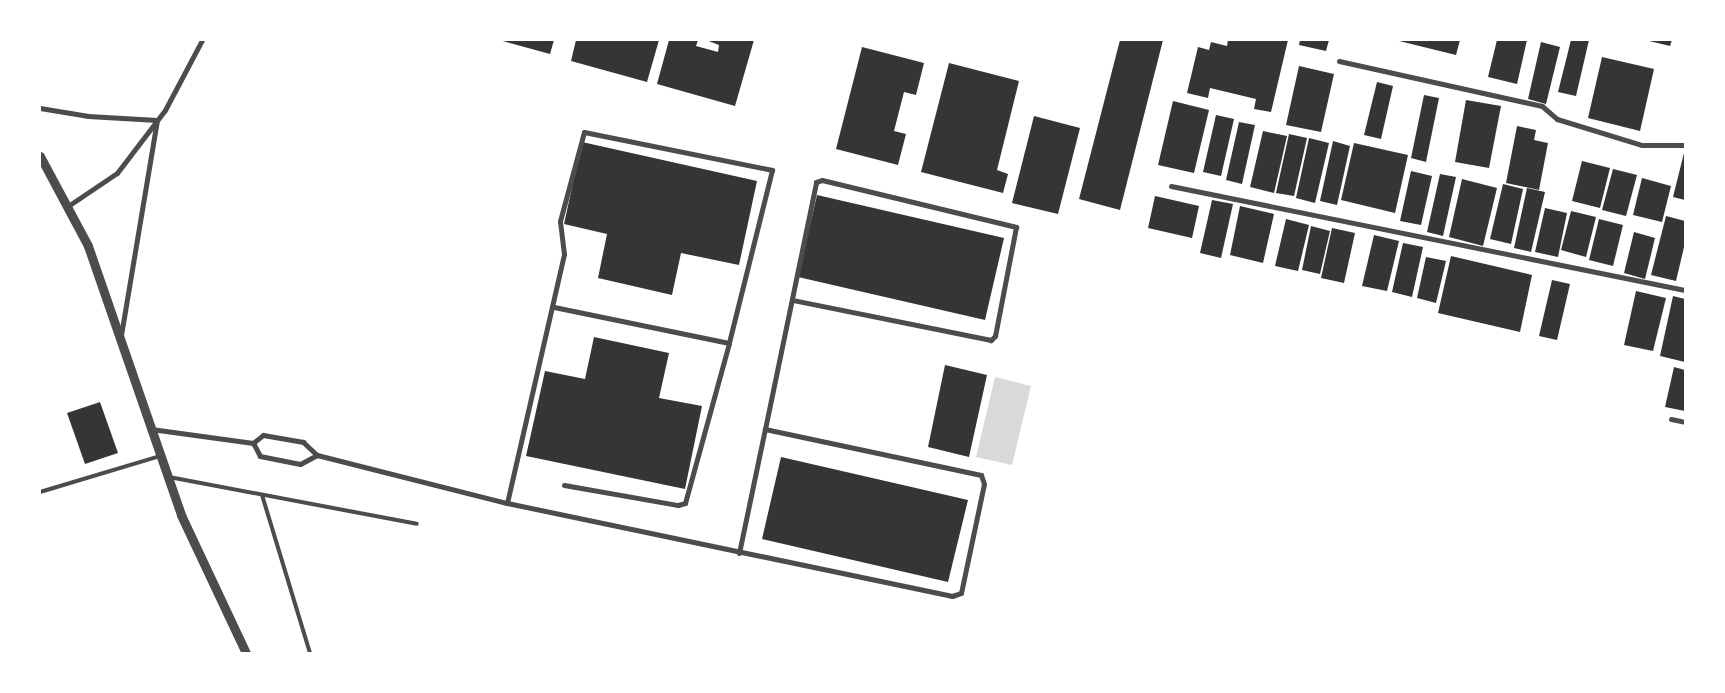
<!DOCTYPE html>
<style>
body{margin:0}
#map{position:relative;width:1725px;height:693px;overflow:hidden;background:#fff;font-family:"Archivo Narrow",sans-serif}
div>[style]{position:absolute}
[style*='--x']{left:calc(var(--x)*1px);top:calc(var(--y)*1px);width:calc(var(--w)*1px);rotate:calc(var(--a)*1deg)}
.water>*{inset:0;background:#d9d9d9}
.building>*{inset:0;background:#353535}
.service>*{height:4px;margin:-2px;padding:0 2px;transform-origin:2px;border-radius:2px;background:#4c4c4c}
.minor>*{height:5px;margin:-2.5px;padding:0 2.5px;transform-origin:2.5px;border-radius:2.5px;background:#4c4c4c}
.tertiary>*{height:9px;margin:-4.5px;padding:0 4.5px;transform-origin:4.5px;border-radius:4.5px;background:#4c4c4c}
span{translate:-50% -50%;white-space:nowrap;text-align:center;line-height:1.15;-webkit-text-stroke:5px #fff;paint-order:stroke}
.frame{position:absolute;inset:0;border:41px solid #fff;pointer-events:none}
</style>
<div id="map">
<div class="water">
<div style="clip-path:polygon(995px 377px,1031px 386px,1012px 465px,976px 457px)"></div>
</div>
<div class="building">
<div style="clip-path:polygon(499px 40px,554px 40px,550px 54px)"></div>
<div style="clip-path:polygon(576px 40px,659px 40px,647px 82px,571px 61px)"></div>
<div style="clip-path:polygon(669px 40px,698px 40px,696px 46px,718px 52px,719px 45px,706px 40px,754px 40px,735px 106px,657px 84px)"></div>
<div style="clip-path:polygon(1120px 40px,1163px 40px,1120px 210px,1079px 199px)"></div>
<div style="clip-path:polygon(1228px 40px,1288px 40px,1271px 112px,1254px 109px,1256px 99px,1210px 88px,1208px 98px,1187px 93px,1198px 47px,1209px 50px,1211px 42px,1227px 46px)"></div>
<div style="clip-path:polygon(1300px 40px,1329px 40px,1326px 51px,1299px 45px)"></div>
<div style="clip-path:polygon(1395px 40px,1460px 40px,1456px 55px)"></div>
<div style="clip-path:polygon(1497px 40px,1527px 40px,1517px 84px,1488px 77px)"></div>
<div style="clip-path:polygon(1571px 40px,1589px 40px,1576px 96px,1558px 92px)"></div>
<div style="clip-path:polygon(1645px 40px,1672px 40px,1670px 46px)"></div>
<div style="clip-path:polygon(1541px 42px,1560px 47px,1546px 104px,1528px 99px)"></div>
<div style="clip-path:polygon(862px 47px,924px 63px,916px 95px,904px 92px,894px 131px,906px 134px,898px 165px,836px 149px)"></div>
<div style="clip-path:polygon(1602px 57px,1654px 69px,1640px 131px,1588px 118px)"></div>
<div style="clip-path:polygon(949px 63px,1019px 81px,997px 170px,1008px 174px,1003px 193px,921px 172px)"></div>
<div style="clip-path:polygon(1299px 66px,1334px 74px,1321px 132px,1286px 125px)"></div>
<div style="clip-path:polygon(1377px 82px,1393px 86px,1381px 139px,1364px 135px)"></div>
<div style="clip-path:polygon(1424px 95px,1439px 98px,1426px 162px,1411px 158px)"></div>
<div style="clip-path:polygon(1466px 100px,1501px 106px,1489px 168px,1455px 162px)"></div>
<div style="clip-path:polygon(1173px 101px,1209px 110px,1194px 173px,1158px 165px)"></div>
<div style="clip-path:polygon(1216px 115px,1234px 119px,1221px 176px,1203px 172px)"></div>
<div style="clip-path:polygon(1034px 116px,1080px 128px,1058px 214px,1012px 203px)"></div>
<div style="clip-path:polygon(1239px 122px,1255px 125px,1242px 184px,1226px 180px)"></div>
<div style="clip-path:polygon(1517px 126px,1536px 130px,1534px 140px,1548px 143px,1539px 190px,1506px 183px)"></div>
<div style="clip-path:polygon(1263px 131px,1287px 136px,1274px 193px,1250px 187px)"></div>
<div style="clip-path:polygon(1289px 134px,1307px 138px,1294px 196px,1276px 193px)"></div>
<div style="clip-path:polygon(1309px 138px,1329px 143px,1315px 203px,1296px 198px)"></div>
<div style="clip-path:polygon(1333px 141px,1350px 146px,1337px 205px,1320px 201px)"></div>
<div style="clip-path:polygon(582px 142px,757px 181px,739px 265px,681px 253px,672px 295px,598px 278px,607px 234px,564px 224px)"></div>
<div style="clip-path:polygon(1354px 143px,1408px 155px,1395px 213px,1341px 200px)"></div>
<div style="clip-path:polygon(1684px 153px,1685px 153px,1685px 200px,1673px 197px)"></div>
<div style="clip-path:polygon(1582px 161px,1610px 168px,1600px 208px,1572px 201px)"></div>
<div style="clip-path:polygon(1613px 169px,1637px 175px,1626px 216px,1602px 210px)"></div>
<div style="clip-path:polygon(1411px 171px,1432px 176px,1421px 225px,1400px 221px)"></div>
<div style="clip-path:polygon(1440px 174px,1456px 177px,1443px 236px,1427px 232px)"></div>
<div style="clip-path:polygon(1642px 178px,1671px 186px,1662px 222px,1633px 215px)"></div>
<div style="clip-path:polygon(1462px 179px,1497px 188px,1483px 246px,1449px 237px)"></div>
<div style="clip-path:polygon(1503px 184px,1523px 189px,1511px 244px,1490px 239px)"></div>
<div style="clip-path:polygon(1527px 188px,1545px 192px,1531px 252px,1514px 248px)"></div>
<div style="clip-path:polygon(817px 195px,1004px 238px,985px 320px,798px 277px)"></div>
<div style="clip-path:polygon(1155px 196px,1199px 206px,1192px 238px,1148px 228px)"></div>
<div style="clip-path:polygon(1212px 200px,1233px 204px,1221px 258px,1200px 253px)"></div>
<div style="clip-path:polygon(1240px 206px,1274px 214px,1263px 263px,1230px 255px)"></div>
<div style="clip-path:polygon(1545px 208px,1567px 213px,1558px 257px,1535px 252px)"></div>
<div style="clip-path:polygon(1571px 211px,1596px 217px,1586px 257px,1561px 250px)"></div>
<div style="clip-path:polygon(1666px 216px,1685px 221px,1685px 243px,1676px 281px,1651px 275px)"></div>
<div style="clip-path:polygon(1286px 219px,1309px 225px,1298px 271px,1275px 266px)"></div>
<div style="clip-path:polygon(1599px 219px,1623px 225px,1613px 266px,1589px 260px)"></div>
<div style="clip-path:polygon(1311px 226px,1330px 231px,1320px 274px,1302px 270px)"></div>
<div style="clip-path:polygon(1332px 228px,1355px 233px,1344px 283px,1321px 278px)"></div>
<div style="clip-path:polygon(1634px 232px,1655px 238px,1645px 279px,1624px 273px)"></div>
<div style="clip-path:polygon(1374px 235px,1399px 241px,1387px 291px,1362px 286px)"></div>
<div style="clip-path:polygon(1403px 243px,1423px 247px,1412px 297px,1392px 292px)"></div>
<div style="clip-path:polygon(1451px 256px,1532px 275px,1520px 332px,1438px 313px)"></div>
<div style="clip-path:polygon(1426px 257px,1446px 261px,1436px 303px,1417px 298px)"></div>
<div style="clip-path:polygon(1552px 280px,1570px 284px,1557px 340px,1539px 336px)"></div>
<div style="clip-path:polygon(1636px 291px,1666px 298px,1653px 351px,1624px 345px)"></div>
<div style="clip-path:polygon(1673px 296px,1685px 299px,1685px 362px,1660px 356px)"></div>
<div style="clip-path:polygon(594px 337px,669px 353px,659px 398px,702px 406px,685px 489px,526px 456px,545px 371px,585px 379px)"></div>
<div style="clip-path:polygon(945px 365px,987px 375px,969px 457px,928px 447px)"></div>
<div style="clip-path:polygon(1674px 367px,1685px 370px,1685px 411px,1665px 407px)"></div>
<div style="clip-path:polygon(100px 402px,118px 453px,85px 464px,67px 413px)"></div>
<div style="clip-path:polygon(781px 457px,968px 500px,948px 582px,762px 539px)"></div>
</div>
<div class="service">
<div style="--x:169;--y:477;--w:252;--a:10.7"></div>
<div style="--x:40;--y:492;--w:125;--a:-16.7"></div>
<div style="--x:262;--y:495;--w:165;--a:73.1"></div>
</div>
<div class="minor">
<div style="--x:1339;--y:61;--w:208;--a:12.5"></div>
<div style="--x:1542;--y:106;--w:20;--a:41"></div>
<div style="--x:1557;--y:119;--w:89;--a:17"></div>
<div style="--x:1642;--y:145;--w:43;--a:0"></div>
<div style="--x:40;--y:108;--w:49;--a:9.5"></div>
<div style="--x:88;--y:116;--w:69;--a:3.3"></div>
<div style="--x:157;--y:120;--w:219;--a:99.5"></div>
<div style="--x:1171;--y:186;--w:524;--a:11.44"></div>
<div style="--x:68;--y:206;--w:59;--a:-34"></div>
<div style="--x:117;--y:173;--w:79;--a:-52.7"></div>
<div style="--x:165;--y:110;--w:79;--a:-62.1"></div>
<div style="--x:1671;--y:419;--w:14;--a:12"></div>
<div style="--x:151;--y:429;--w:103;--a:7.8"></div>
<div style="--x:263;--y:435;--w:41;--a:9.9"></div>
<div style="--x:303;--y:442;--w:19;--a:43"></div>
<div style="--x:317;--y:455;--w:19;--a:152"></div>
<div style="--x:300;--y:464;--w:41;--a:-168.7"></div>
<div style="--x:260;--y:456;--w:15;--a:-118"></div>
<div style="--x:253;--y:443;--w:13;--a:-39"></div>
<div style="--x:317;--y:455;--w:196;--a:14.2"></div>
<div style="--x:507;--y:503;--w:255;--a:-77.1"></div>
<div style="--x:564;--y:254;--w:33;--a:-97"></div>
<div style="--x:560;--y:221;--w:92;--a:-74.9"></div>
<div style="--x:584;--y:132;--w:192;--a:11.4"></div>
<div style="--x:772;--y:170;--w:178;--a:104"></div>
<div style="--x:729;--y:343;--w:180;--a:-168.4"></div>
<div style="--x:564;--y:485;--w:116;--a:10"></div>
<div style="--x:678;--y:505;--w:7;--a:-16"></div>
<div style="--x:685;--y:503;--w:166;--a:-74.6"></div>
<div style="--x:507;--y:503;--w:455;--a:11.8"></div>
<div style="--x:952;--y:596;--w:9;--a:-18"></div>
<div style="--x:961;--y:593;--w:111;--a:-78.1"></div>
<div style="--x:984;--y:484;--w:9;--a:-108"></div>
<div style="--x:981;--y:475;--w:221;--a:-168"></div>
<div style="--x:765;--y:429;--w:252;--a:-78.3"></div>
<div style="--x:816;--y:182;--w:6;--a:-18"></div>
<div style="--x:822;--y:180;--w:200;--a:13.6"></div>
<div style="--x:1016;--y:227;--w:111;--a:100.9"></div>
<div style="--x:995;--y:336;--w:6;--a:135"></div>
<div style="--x:991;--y:340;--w:203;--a:-168.6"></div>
<div style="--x:739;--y:553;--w:127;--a:-78.2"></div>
</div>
<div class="tertiary">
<div style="--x:40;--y:156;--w:102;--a:61.9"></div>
<div style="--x:88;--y:246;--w:285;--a:70.9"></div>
<div style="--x:181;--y:515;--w:153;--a:64.8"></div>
</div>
<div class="frame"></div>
</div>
